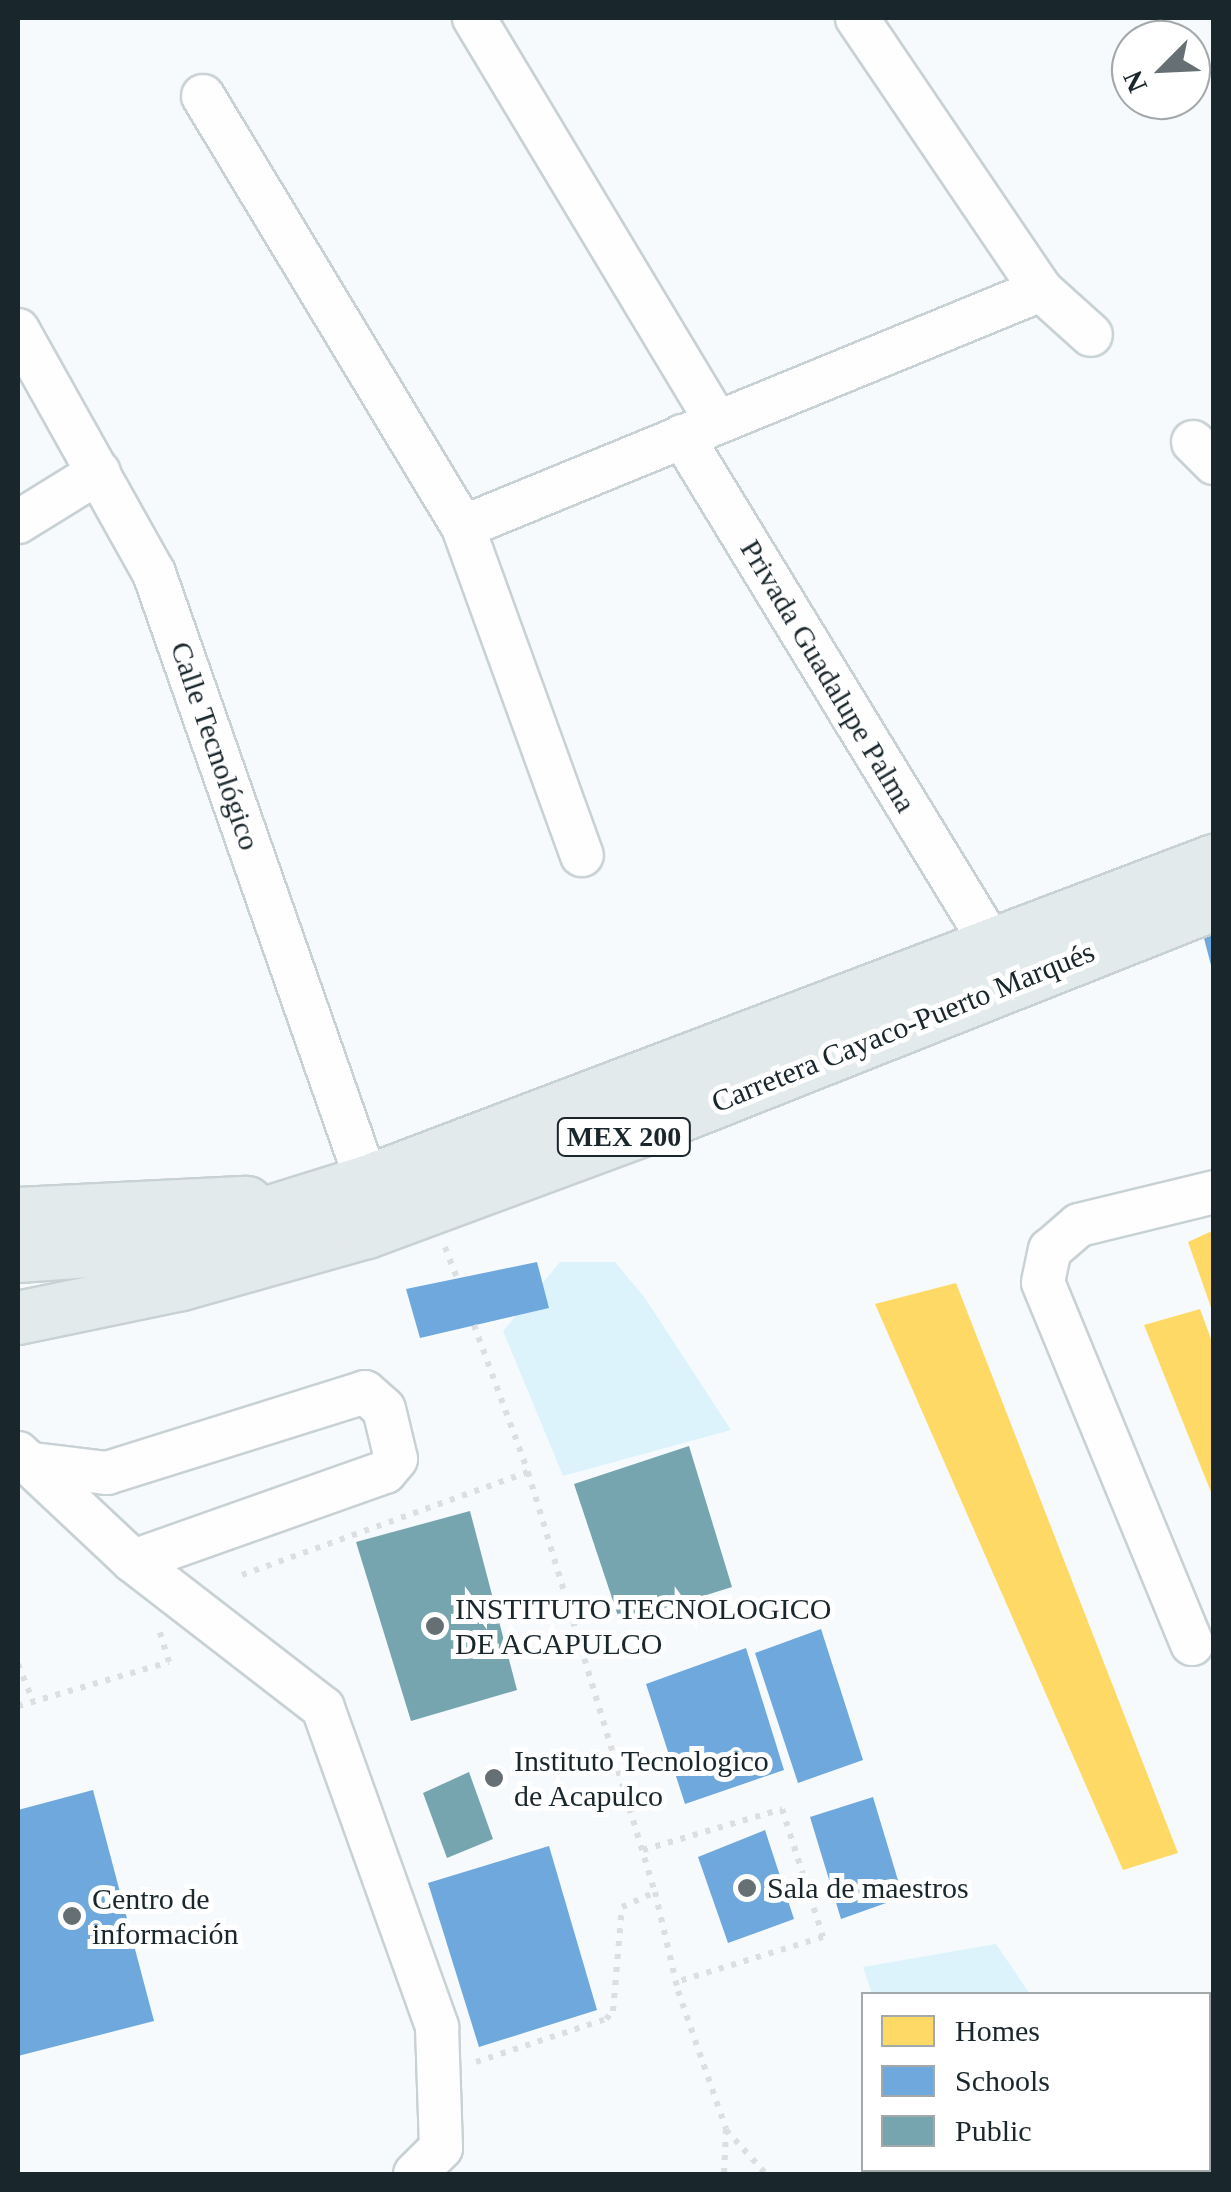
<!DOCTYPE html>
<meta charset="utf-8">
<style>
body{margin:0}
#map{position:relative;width:1231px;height:2192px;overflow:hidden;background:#f6fafc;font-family:"Times New Roman",serif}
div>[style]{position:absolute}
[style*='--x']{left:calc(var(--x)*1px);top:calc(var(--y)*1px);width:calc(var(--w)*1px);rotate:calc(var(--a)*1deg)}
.green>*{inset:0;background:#ddf3fb}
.homes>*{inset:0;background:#ffd966}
.schools>*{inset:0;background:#6fa8dc}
.public>*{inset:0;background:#76a5af}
.path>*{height:6px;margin-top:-3px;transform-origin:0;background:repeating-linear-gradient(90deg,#dcdedf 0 5px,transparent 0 13px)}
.roads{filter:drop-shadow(2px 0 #c8d1d4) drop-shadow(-2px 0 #c8d1d4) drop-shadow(0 2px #c8d1d4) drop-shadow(0 -2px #c8d1d4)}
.minor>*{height:42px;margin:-21px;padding:0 21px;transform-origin:21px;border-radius:21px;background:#fefeff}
.major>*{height:52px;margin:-26px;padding:0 26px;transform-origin:26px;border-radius:26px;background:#e3eaec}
.dots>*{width:28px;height:28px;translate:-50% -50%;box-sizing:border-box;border:5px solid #fff;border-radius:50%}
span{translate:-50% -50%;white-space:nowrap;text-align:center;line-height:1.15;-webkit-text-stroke:10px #fff;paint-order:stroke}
.shield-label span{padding:2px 8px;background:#fff;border:2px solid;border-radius:8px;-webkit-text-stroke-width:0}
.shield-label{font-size:28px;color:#19262b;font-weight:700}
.street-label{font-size:30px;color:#19262b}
.poi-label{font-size:30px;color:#19262b}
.left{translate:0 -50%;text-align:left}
.frame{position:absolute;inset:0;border:20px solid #19262b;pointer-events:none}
.legend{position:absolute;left:861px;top:1992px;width:350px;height:180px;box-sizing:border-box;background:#fff;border:2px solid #a3a8aa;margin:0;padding:12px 18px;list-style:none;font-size:30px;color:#19262b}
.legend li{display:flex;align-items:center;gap:20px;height:50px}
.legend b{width:50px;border:2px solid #a3a8aa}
.north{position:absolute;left:1111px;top:20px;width:100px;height:100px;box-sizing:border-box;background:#fff;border:2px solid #a3a8aa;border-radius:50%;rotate:246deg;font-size:28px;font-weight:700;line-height:40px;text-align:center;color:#19262b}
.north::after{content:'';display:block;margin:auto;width:35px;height:45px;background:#667074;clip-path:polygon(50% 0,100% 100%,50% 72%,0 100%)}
</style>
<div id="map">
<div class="green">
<div style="clip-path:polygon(560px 1262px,615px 1262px,645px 1298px,731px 1430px,563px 1476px,503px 1331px)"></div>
<div style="clip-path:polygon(996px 1944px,1030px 1994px,872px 1994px,863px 1967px)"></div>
</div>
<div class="homes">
<div style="clip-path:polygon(1214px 1230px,1214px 1313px,1213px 1313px,1188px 1242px)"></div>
<div style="clip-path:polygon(956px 1283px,1178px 1853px,1123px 1870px,875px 1304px)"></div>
<div style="clip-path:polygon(1200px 1309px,1214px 1347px,1213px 1497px,1144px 1325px)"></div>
</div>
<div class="schools">
<div style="clip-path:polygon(1214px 924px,1214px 969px,1212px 969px,1201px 927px)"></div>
<div style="clip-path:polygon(537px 1262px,549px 1308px,420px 1338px,406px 1289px)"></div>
<div style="clip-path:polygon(821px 1629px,863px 1760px,798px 1783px,755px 1653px)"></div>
<div style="clip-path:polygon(746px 1648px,784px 1770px,685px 1804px,646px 1684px)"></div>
<div style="clip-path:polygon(93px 1790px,154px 2021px,18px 2056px,18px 1810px)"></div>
<div style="clip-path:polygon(873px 1797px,903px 1897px,841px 1919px,810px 1817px)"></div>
<div style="clip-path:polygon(765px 1830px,794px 1919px,728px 1943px,698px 1857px)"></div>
<div style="clip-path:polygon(549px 1846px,597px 2010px,479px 2047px,428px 1883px)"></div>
</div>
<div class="public">
<div style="clip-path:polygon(689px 1446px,732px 1587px,620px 1622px,574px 1484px)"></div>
<div style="clip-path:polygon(470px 1511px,517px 1690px,411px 1721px,356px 1542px)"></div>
<div style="clip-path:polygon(469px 1772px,493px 1839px,447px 1858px,423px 1793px)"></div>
</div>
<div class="path">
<div style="--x:445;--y:1247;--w:33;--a:69"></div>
<div style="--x:474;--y:1325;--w:157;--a:69.8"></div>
<div style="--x:528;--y:1472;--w:439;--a:73.2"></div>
<div style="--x:655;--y:1892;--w:102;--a:76.9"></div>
<div style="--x:678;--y:1991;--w:146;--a:70.8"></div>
<div style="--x:726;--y:2129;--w:45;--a:92.5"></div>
<div style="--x:242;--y:1575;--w:304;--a:-19.8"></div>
<div style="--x:18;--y:1664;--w:40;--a:68"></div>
<div style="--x:18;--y:1706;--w:157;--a:-16.2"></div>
<div style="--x:169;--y:1662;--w:31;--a:-107"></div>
<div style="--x:643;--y:1850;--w:145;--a:-16.4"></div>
<div style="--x:782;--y:1809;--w:134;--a:72.2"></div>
<div style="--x:823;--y:1937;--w:154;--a:163"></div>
<div style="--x:476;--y:2062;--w:137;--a:-18.3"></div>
<div style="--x:606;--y:2019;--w:11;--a:-49"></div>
<div style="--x:613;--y:2011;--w:104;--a:-85.1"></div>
<div style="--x:622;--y:1907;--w:36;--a:-24"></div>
<div style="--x:726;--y:2130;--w:59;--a:47.7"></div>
</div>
<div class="roads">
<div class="minor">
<div style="--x:474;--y:18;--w:469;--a:59"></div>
<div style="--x:857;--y:18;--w:328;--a:55.9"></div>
<div style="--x:1041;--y:290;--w:67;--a:42"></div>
<div style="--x:203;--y:96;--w:503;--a:58.9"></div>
<div style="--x:463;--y:527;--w:349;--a:70.1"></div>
<div style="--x:18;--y:330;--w:278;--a:60.8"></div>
<div style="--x:154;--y:573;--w:645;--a:70.72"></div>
<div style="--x:682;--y:436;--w:600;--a:58.64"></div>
<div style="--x:1193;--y:442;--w:30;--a:45"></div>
<div style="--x:18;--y:522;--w:95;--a:-31.7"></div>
<div style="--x:463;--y:527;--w:625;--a:-22.3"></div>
<div style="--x:18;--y:1453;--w:158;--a:43.2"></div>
<div style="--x:133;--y:1561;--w:240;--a:37.7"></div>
<div style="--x:323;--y:1708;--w:339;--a:70.3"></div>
<div style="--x:437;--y:2027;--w:121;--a:88.1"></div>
<div style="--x:441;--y:2148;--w:37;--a:135"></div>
<div style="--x:25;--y:1463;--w:83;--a:7"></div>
<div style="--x:107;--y:1473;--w:270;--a:-17.4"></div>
<div style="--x:365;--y:1392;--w:25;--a:42"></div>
<div style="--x:384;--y:1409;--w:51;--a:76.5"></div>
<div style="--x:396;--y:1459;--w:17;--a:130"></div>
<div style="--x:385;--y:1472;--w:267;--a:160.5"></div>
<div style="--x:1192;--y:1644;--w:391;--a:-112.4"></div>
<div style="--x:1043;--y:1282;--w:33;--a:-78"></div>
<div style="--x:1050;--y:1250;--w:38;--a:-41"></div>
<div style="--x:1079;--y:1225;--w:139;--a:-13.7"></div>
</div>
<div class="major">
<div style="--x:18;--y:1214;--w:229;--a:-2.8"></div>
<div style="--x:18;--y:1256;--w:143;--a:-4"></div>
<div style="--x:161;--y:1246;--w:216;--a:-17.3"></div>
<div style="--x:367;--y:1182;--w:906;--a:-20.76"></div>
<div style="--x:18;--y:1318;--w:167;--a:-11.7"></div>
<div style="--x:182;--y:1284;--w:192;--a:-15.7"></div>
<div style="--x:367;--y:1232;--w:320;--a:-20.3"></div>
<div style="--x:667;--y:1121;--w:588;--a:-21.64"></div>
</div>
</div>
<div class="dots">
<div style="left:435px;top:1626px;background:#667074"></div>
<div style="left:494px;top:1778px;background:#667074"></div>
<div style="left:747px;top:1888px;background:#667074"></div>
<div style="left:72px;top:1916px;background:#667074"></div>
</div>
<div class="shield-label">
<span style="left:624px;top:1137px">MEX 200</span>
</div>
<div class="street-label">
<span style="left:828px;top:676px;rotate:59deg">Privada Guadalupe Palma</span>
<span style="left:215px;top:746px;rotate:71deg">Calle Tecnológico</span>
<span style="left:903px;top:1027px;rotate:-22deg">Carretera Cayaco-Puerto Marqués</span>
</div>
<div class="poi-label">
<span class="left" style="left:455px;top:1626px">INSTITUTO TECNOLOGICO<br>DE ACAPULCO</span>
<span class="left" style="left:514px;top:1778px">Instituto Tecnologico<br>de Acapulco</span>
<span class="left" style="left:767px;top:1888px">Sala de maestros</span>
<span class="left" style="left:92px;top:1916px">Centro de<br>información</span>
</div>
<div class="frame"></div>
<ul class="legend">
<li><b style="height:28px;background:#ffd966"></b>Homes</li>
<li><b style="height:28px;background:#6fa8dc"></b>Schools</li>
<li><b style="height:28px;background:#76a5af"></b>Public</li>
</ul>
<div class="north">N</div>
</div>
